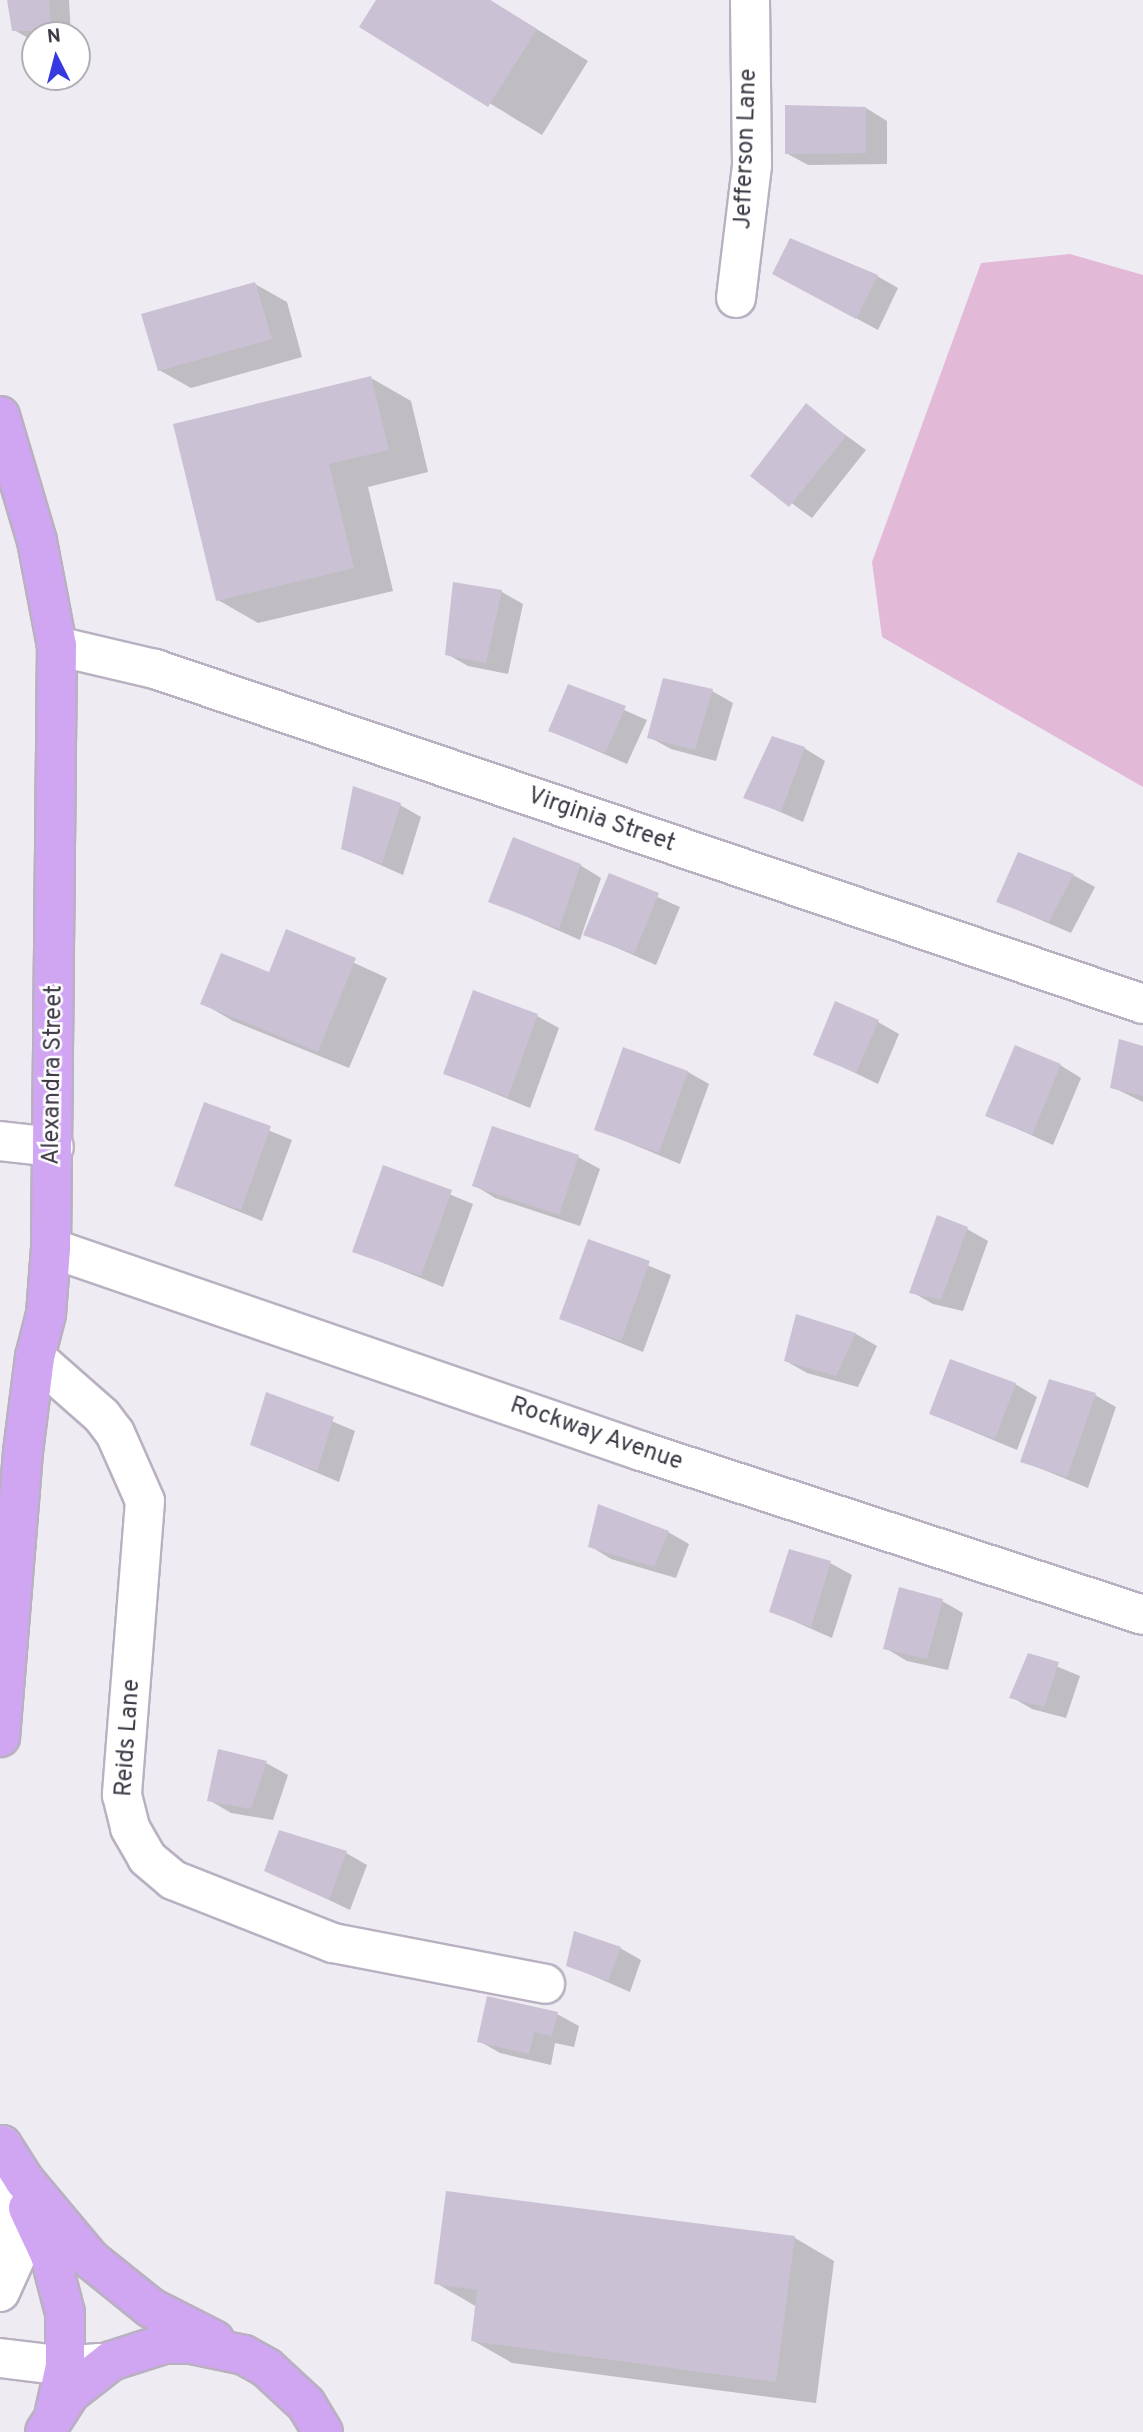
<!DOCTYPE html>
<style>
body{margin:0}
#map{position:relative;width:1143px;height:2432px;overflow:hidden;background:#efebf3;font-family:Overpass,sans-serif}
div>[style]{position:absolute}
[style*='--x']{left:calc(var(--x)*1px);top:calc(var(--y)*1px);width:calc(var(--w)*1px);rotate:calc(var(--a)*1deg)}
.green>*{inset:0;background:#e2b9d7}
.shadow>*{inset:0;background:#0003}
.building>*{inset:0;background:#cac2d4}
.roads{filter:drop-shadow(2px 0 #b9b1c1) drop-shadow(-2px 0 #b9b1c1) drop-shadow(0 2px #b9b1c1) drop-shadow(0 -2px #b9b1c1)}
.minor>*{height:38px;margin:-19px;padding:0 19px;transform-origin:19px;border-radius:19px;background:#fff}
.major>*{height:38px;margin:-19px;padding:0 19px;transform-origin:19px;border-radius:19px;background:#d0a5f2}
span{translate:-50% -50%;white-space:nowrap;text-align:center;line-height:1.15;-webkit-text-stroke:5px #fff;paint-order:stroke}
.street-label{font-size:24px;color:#3f3a47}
.north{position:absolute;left:21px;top:21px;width:70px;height:70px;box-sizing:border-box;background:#fff;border:2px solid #b2b0b5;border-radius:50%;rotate:354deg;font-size:19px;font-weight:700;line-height:28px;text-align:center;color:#3f3a47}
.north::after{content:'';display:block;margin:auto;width:24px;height:32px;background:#3638e0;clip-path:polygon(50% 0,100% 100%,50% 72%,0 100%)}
</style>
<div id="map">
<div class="green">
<div style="clip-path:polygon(1070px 254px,1143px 275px,1143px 787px,882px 637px,872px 562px,981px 263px)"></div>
</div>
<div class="shadow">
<div style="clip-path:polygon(9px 0,69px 0,71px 35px,35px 35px,35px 42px,14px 30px)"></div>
<div style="clip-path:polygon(378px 0,490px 0,588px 61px,542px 135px,362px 26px)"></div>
<div style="clip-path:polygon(866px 108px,887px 121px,887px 164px,808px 165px,786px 153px)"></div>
<div style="clip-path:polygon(877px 276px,898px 288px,878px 330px,796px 286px)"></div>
<div style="clip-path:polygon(255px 284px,287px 302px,302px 357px,191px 388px,159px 370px)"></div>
<div style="clip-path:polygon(371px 378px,411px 401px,428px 472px,368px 487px,393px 591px,258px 623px,218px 600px)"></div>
<div style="clip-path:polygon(806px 406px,866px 450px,812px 518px,753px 475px)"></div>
<div style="clip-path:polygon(455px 584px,502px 592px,523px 604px,508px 674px,468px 666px,447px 654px)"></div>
<div style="clip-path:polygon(569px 686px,647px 720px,627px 764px,551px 731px)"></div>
<div style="clip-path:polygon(712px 691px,733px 703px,716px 761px,671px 749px,649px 737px)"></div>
<div style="clip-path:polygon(804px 748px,825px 761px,803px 822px,746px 797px)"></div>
<div style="clip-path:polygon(400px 805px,421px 817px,403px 875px,342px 848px)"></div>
<div style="clip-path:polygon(580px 865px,601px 878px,580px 940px,491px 901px)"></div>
<div style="clip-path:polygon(1073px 875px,1095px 887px,1071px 933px,999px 902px)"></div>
<div style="clip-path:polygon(610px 876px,680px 907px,656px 965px,585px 934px)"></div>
<div style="clip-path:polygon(287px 932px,387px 978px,349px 1068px,233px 1021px,202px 1003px,269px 974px)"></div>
<div style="clip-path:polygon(537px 1016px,559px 1028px,530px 1108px,445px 1073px)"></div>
<div style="clip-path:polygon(878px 1022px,899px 1034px,878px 1084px,816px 1054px)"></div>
<div style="clip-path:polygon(1143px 1047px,1143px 1102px,1112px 1087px)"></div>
<div style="clip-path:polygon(1060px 1065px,1081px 1078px,1053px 1145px,987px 1115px)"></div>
<div style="clip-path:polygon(688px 1072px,709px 1084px,680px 1164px,596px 1129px)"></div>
<div style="clip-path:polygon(205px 1104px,292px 1140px,262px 1221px,176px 1186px)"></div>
<div style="clip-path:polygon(578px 1157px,600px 1169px,580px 1226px,495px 1198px,474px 1185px)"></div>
<div style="clip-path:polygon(384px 1167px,473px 1204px,443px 1287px,354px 1251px)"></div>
<div style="clip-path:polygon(967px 1229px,988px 1241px,963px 1311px,933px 1304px,912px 1292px)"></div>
<div style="clip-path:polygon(589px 1241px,671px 1275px,643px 1352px,561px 1319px)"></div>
<div style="clip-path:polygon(797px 1316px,856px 1334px,877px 1346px,858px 1387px,807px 1373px,786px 1361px)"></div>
<div style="clip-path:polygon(1015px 1384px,1037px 1397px,1017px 1450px,931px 1414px)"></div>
<div style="clip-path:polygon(267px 1394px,355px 1431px,339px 1482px,252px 1445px)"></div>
<div style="clip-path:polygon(1095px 1395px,1116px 1407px,1088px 1488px,1022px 1461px)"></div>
<div style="clip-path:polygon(668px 1532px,689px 1544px,676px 1578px,611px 1559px,590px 1546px)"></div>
<div style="clip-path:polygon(790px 1551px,830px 1563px,852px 1575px,832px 1638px,771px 1611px)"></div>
<div style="clip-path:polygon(942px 1601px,963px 1613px,948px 1670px,907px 1661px,885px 1648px)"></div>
<div style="clip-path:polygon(1029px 1655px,1080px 1676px,1066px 1718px,1032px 1709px,1011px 1697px)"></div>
<div style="clip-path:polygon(220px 1751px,266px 1763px,288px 1775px,273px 1820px,231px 1813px,209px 1800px)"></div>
<div style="clip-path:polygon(346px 1853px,367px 1865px,350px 1910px,266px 1870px)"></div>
<div style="clip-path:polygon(620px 1948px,641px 1960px,630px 1992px,568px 1965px)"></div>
<div style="clip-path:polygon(557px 2014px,579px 2026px,574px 2047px,555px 2043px,551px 2065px,500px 2053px,479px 2041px)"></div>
<div style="clip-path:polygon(795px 2238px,834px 2261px,816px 2403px,512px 2363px,472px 2340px,477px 2307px,436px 2283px)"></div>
</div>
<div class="building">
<div style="clip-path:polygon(7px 0,49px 0,51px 31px,12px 31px)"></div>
<div style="clip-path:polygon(376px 0,490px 0,537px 29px,488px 107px,359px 27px)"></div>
<div style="clip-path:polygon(785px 105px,866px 107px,866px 153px,785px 154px)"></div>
<div style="clip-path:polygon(790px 238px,878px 275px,856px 319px,772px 274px)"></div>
<div style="clip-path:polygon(255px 282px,272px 339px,158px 371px,141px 314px)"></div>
<div style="clip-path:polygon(371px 376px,389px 450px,329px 464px,354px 568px,216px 601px,173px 424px)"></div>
<div style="clip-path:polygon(806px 403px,846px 436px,789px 507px,750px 476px)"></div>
<div style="clip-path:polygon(453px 582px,502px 590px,486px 663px,445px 655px)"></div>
<div style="clip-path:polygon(663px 678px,713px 689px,695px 750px,647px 738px)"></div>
<div style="clip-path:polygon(568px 684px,626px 706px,605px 753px,548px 731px)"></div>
<div style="clip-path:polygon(772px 736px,805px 747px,781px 812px,743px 798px)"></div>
<div style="clip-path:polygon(353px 786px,401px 803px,382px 864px,341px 849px)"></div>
<div style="clip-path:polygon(513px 837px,581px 864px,559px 929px,488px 902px)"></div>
<div style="clip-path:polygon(1018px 852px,1074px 874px,1049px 922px,996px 902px)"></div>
<div style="clip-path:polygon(609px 873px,659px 893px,634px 954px,583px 935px)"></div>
<div style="clip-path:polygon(286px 929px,356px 958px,318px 1052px,200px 1004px,221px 953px,269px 972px)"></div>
<div style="clip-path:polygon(473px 990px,538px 1014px,508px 1097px,443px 1074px)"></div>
<div style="clip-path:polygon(835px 1001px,879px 1020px,856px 1073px,813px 1055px)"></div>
<div style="clip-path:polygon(1119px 1039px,1143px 1046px,1143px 1096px,1110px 1088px)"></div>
<div style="clip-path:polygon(1015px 1045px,1061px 1064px,1032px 1135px,985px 1116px)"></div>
<div style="clip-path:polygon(623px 1047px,688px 1071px,659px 1153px,594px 1130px)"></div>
<div style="clip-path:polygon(204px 1102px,271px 1126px,241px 1210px,174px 1186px)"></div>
<div style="clip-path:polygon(492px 1126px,579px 1155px,559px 1215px,472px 1186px)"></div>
<div style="clip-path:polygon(383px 1165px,452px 1190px,421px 1276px,352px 1252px)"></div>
<div style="clip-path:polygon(937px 1215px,968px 1227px,941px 1300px,909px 1293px)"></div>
<div style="clip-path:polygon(588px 1239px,650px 1261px,621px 1341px,559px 1319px)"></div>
<div style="clip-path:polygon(796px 1314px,856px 1333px,836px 1376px,784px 1361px)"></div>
<div style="clip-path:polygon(950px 1359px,1016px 1383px,995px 1439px,929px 1414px)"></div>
<div style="clip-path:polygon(1049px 1379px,1096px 1393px,1067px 1477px,1020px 1462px)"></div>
<div style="clip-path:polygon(266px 1392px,334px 1417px,317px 1471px,250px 1445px)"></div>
<div style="clip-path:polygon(598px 1504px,669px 1531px,654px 1567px,588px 1547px)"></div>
<div style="clip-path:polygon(789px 1549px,831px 1561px,811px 1627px,769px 1612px)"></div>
<div style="clip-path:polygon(899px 1587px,943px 1599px,927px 1659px,883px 1649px)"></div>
<div style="clip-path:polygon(1028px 1653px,1059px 1662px,1044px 1707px,1009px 1698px)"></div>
<div style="clip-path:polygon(218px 1749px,267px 1761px,251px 1809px,207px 1801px)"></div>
<div style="clip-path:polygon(279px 1830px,347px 1851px,329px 1900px,264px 1871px)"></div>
<div style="clip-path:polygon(574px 1931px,621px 1947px,608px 1981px,566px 1966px)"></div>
<div style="clip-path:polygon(487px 1996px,558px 2012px,552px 2036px,534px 2032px,529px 2054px,477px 2042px)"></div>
<div style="clip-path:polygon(446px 2191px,795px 2236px,776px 2382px,471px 2341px,477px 2290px,434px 2284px)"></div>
</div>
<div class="roads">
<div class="minor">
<div style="--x:736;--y:298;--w:134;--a:-83.1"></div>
<div style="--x:752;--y:165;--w:165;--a:-90.7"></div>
<div style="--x:57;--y:646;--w:101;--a:13.2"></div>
<div style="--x:155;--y:669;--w:1043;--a:18.73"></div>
<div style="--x:0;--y:1141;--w:54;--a:6.3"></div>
<div style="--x:51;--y:1248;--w:624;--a:18.99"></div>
<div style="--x:641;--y:1451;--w:528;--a:18.09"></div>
<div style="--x:35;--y:1357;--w:89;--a:41.4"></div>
<div style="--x:102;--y:1416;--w:21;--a:53"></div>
<div style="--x:115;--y:1433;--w:74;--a:66.2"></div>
<div style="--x:145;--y:1501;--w:295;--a:94.5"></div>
<div style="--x:122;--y:1795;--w:34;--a:76"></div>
<div style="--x:130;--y:1828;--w:34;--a:60"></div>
<div style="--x:147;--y:1858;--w:34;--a:40"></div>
<div style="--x:173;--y:1880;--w:172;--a:21.5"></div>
<div style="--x:333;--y:1943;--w:216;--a:10.9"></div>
<div style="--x:0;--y:2292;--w:44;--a:-65.8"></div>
<div style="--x:18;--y:2252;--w:108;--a:-98.5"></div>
<div style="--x:0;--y:2358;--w:65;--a:7"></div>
<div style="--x:65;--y:2366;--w:34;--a:-5"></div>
</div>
<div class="major">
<div style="--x:0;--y:416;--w:130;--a:73.5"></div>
<div style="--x:37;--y:541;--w:107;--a:79.2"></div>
<div style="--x:57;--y:646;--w:602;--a:90.57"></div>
<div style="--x:51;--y:1248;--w:66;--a:94.3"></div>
<div style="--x:46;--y:1314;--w:44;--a:104.3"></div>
<div style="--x:35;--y:1357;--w:96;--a:97.2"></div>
<div style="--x:23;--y:1452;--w:286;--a:94.6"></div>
<div style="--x:2;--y:2145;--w:41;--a:57.8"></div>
<div style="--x:24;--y:2180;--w:103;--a:50.1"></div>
<div style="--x:90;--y:2259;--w:78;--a:38.8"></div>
<div style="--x:151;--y:2308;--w:71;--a:26.9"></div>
<div style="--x:28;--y:2208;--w:52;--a:64.9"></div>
<div style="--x:50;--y:2255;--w:60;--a:75.5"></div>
<div style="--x:65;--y:2313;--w:53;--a:90"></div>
<div style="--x:65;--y:2366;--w:47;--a:102.3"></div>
<div style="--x:45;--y:2432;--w:46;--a:-57.3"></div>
<div style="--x:70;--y:2393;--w:52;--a:-38"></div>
<div style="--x:111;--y:2361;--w:56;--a:-17.8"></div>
<div style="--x:164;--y:2344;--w:27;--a:0"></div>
<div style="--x:191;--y:2344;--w:54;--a:11.7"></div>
<div style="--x:244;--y:2355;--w:26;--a:29"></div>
<div style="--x:267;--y:2368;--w:53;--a:42.7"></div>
<div style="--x:306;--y:2404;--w:33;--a:59"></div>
</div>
</div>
<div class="street-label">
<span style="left:747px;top:149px;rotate:-88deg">Jefferson Lane</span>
<span style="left:601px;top:821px;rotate:19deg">Virginia Street</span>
<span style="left:54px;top:1075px;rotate:-89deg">Alexandra Street</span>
<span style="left:596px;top:1435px;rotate:19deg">Rockway Avenue</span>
<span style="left:129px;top:1738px;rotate:-86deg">Reids Lane</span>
</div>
<div class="north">N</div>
</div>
